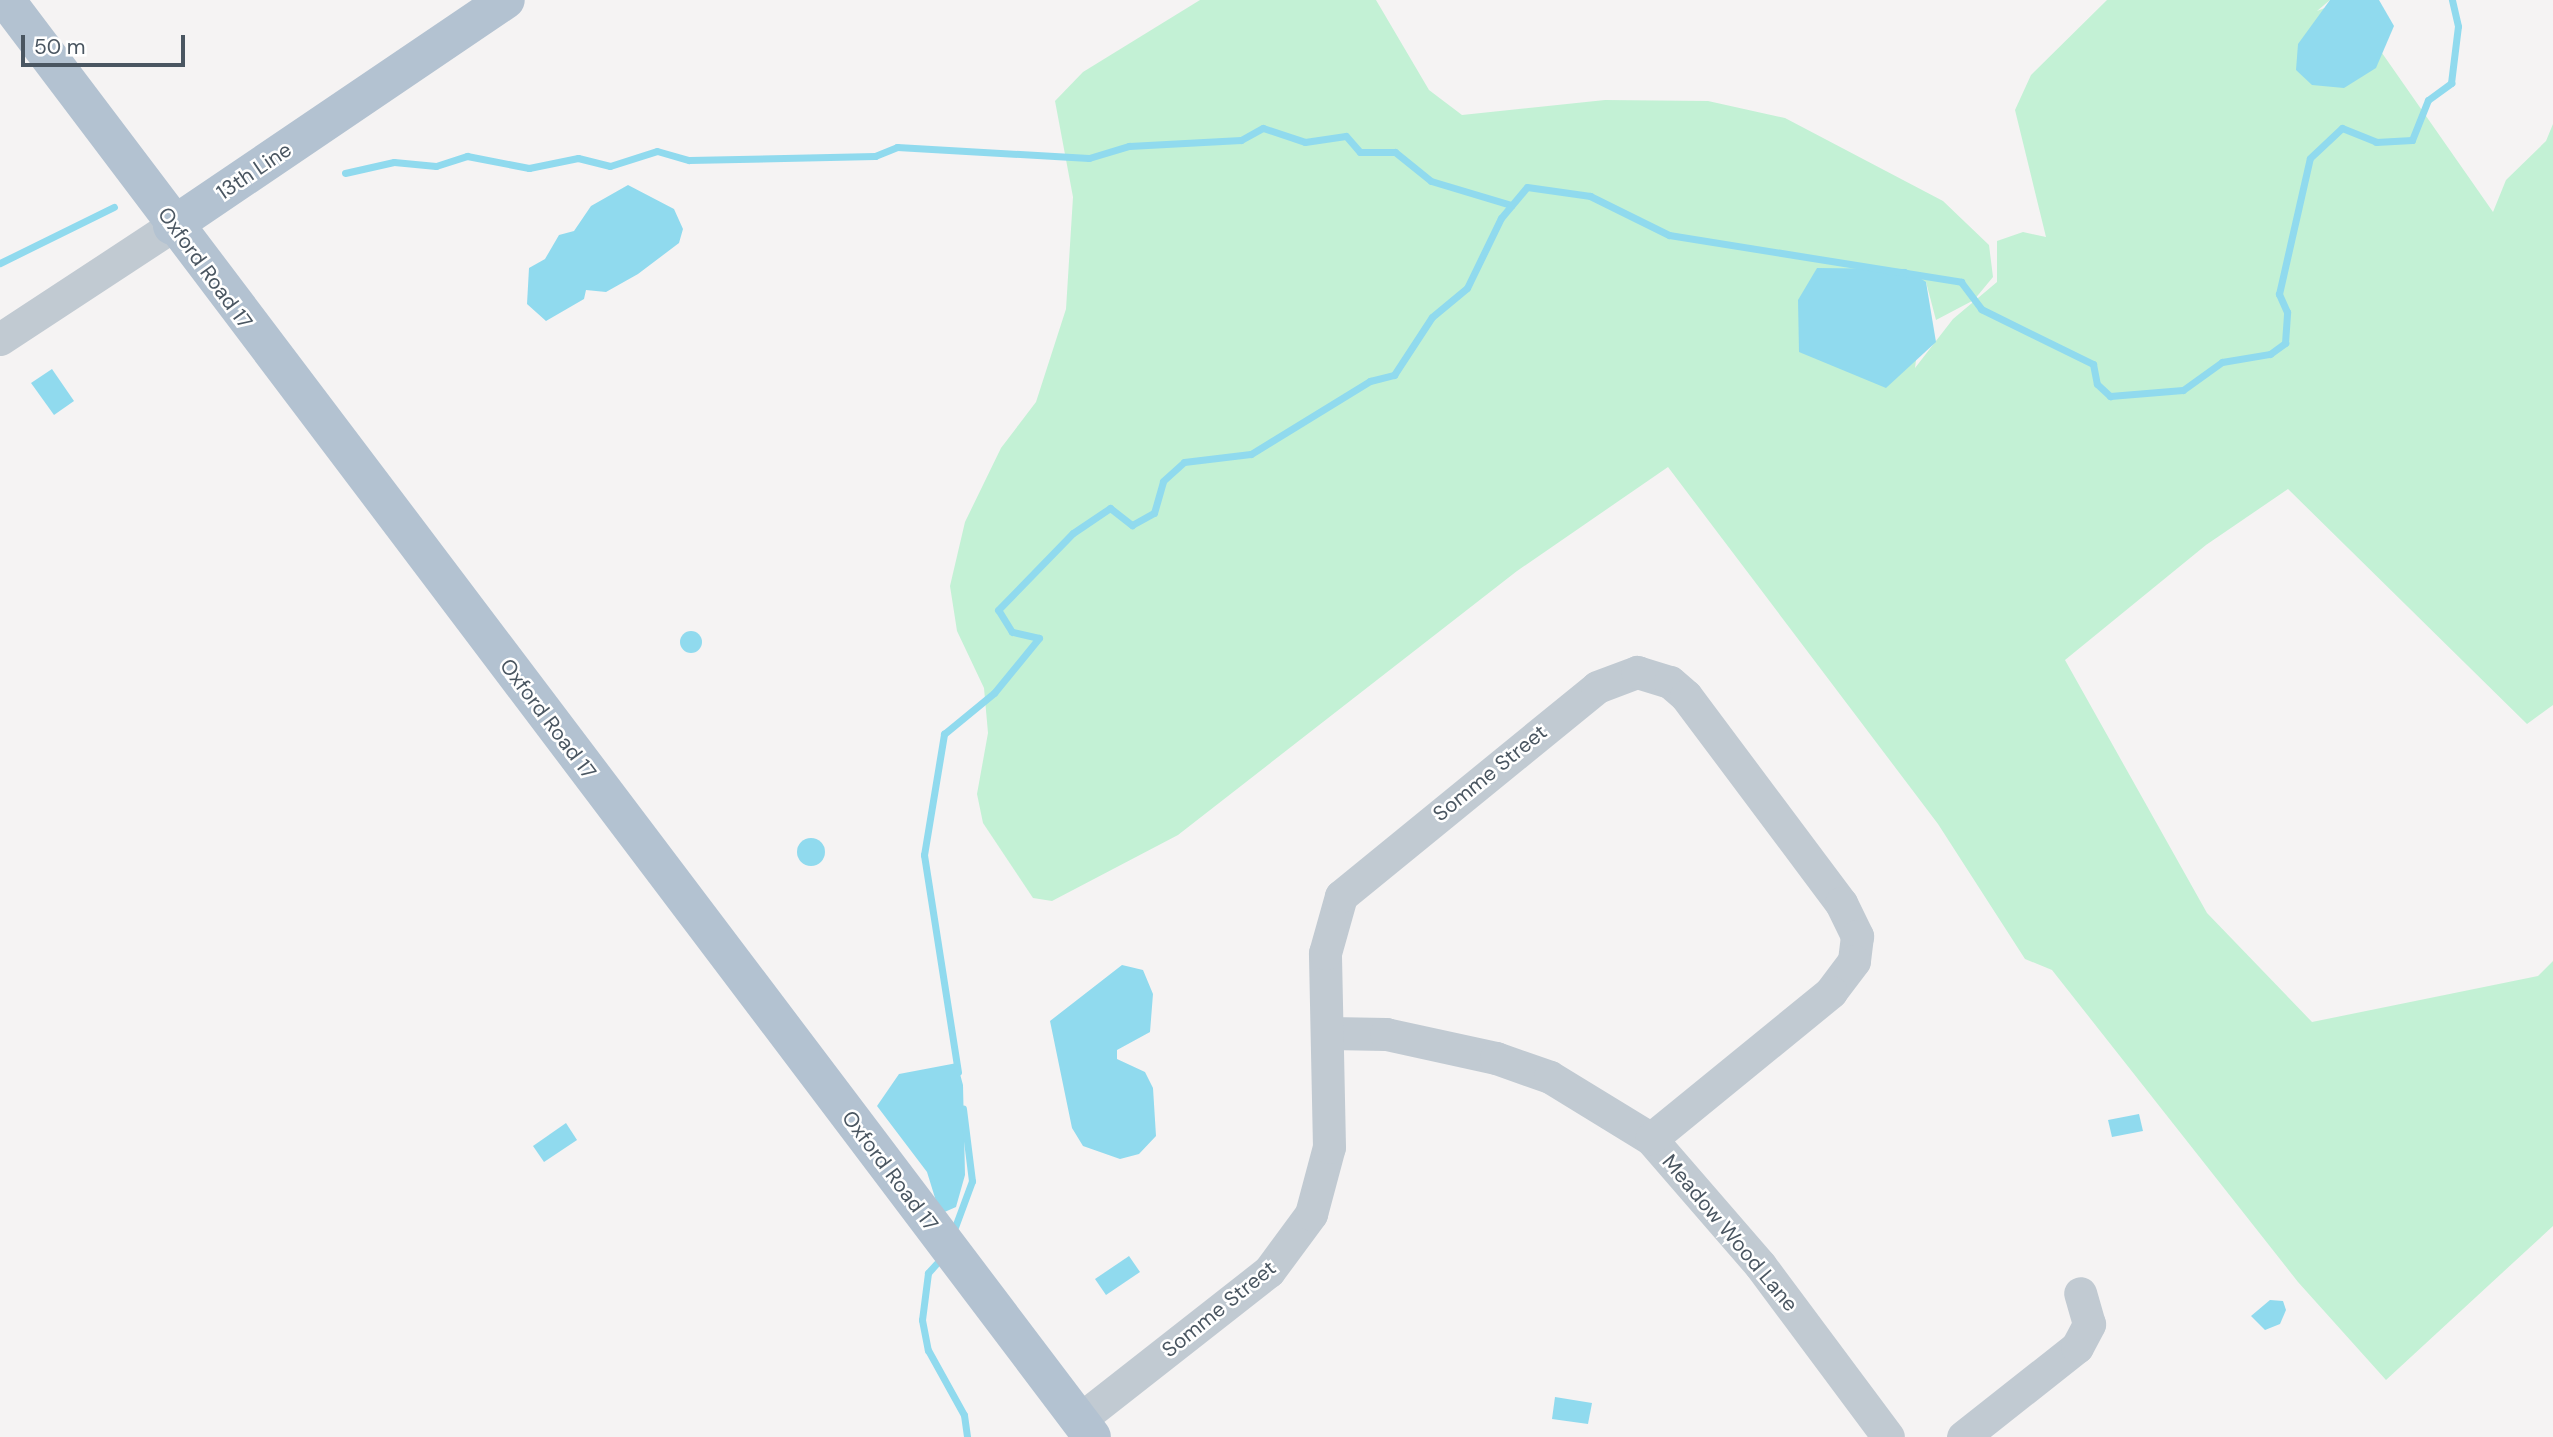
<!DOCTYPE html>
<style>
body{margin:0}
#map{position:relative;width:2553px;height:1437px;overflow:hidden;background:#f5f3f3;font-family:"DM Sans",sans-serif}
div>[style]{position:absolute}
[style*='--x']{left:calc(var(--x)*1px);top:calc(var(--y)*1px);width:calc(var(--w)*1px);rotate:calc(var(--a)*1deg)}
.green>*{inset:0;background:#c3f1d5}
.water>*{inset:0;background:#90daee}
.round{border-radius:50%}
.stream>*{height:7px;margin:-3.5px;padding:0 3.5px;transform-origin:3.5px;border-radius:3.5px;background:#90daee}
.minor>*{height:33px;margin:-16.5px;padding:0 16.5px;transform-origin:16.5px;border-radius:16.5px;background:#c1cad2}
.major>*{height:38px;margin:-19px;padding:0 19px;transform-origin:19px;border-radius:19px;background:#b3c2d1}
span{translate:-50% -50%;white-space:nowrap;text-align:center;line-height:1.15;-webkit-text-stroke:5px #fff;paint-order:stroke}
.street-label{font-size:21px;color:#4a5661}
.scale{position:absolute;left:21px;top:35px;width:164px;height:32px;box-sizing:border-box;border:4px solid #4a5661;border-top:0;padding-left:9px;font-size:21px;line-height:24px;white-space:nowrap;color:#4a5661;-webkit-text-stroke:5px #fff;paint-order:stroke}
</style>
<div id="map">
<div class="green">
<div style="clip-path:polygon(1200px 0,1376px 0,1429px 90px,1462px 115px,1605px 100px,1708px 101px,1785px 118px,1943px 201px,1989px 245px,1993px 277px,1974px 300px,1936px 320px,1926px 282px,1915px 368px,1953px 319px,1997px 282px,1997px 241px,2023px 232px,2046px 237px,2015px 110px,2031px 75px,2107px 0,2330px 0,2317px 11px,2345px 0,2493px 212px,2506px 180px,2546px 141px,2553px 124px,2553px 705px,2527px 724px,2288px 489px,2206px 545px,2065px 660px,2207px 913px,2312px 1022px,2538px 976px,2553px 961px,2553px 1226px,2386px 1380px,2298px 1282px,2052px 970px,2025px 959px,1938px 824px,1668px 467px,1517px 571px,1178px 835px,1052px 901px,1033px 898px,983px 823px,977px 794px,988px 733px,984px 688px,957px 631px,950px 586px,965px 522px,1001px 448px,1036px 402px,1066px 309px,1073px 197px,1055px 101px,1083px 72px)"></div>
</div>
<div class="water">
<div style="clip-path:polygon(2330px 0,2379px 0,2394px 26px,2376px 68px,2344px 88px,2312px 85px,2296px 70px,2298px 44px)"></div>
<div style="clip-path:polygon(628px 185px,674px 209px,683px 229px,679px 243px,638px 274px,606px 292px,586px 290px,584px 299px,546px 321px,527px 304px,529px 268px,545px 259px,559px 235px,574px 231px,591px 206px)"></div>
<div style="clip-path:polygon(1817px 268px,1906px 269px,1926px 282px,1936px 342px,1886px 388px,1799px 352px,1798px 300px)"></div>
<div style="clip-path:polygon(52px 369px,74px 401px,54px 415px,31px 383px)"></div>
<div class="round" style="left:680px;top:631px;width:22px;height:22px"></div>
<div class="round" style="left:797px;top:838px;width:28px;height:28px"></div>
<div style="clip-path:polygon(1122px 965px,1143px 970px,1153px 994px,1150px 1032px,1117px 1050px,1117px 1059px,1145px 1072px,1153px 1088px,1156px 1136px,1139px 1154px,1120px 1159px,1083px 1146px,1072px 1128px,1050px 1021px)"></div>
<div style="clip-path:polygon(957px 1063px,963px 1085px,965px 1175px,956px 1207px,940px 1214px,927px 1172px,877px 1106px,899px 1074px)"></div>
<div style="clip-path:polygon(2139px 1114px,2143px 1131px,2112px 1137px,2108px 1120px)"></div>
<div style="clip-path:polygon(566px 1123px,577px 1140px,544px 1162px,533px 1146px)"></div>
<div style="clip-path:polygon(1129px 1256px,1140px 1272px,1106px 1295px,1095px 1279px)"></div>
<div style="clip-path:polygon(2270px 1300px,2283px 1301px,2286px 1310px,2280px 1324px,2265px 1330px,2251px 1316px)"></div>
<div style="clip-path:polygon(1555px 1397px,1592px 1403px,1588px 1424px,1552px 1419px)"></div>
</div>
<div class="stream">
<div style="--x:345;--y:173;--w:50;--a:-12.7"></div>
<div style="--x:394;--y:162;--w:42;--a:5.4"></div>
<div style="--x:436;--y:166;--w:33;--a:-18"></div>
<div style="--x:467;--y:156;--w:63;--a:11"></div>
<div style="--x:529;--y:168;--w:50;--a:-11.5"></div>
<div style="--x:578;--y:158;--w:33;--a:14"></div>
<div style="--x:610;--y:166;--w:49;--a:-17.7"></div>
<div style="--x:657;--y:151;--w:33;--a:16"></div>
<div style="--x:689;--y:160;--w:186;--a:-1.2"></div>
<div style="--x:875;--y:156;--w:24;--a:-22"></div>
<div style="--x:897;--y:147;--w:192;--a:3.3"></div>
<div style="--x:1089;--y:158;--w:42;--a:-16.7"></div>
<div style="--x:1129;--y:146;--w:112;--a:-3.1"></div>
<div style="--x:1241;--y:140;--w:25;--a:-29"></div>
<div style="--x:1263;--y:128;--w:44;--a:18.4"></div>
<div style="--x:1305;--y:142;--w:41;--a:-8.3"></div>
<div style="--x:1346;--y:136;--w:21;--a:49"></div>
<div style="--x:1360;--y:152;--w:35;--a:0"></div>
<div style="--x:1395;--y:152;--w:46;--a:38.9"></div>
<div style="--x:1431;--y:181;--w:84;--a:16.7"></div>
<div style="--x:0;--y:263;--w:127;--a:-26.2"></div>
<div style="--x:958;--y:1072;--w:220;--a:-98.9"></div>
<div style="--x:924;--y:855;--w:123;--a:-80.6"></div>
<div style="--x:944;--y:734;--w:65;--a:-39.4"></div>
<div style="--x:994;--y:693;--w:71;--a:-50.7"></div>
<div style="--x:1039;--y:638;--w:28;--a:-167"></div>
<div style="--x:1012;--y:632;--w:26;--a:-122"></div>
<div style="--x:998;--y:610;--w:107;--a:-45.8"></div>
<div style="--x:1073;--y:533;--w:45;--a:-34"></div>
<div style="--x:1110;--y:508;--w:28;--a:38"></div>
<div style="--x:1132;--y:525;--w:25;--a:-29"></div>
<div style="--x:1154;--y:513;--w:33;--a:-74"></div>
<div style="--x:1163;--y:481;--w:28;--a:-42"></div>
<div style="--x:1184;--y:462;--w:67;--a:-6.8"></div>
<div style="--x:1251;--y:454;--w:140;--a:-31.5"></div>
<div style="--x:1370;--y:381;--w:25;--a:-14"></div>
<div style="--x:1394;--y:375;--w:69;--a:-56.8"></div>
<div style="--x:1432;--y:317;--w:45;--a:-39.6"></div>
<div style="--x:1467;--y:288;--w:78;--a:-64.1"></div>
<div style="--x:1501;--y:218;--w:40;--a:-50"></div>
<div style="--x:1527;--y:187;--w:64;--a:8.1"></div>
<div style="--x:1590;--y:196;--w:88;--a:26.3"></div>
<div style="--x:1669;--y:235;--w:296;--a:9.1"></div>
<div style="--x:1961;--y:282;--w:34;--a:53"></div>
<div style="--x:1981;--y:309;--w:125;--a:26.2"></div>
<div style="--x:2093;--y:364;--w:20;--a:79"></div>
<div style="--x:2097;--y:384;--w:18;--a:43"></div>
<div style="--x:2110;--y:396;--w:73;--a:-4.7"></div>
<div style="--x:2183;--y:390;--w:48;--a:-35.7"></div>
<div style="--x:2222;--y:362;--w:49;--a:-9.5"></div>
<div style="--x:2270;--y:354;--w:19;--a:-36"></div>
<div style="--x:2285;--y:343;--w:31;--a:-86"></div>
<div style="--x:2287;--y:312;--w:20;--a:-114"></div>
<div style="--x:2279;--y:294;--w:139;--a:-77.2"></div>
<div style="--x:2310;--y:158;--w:44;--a:-43.2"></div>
<div style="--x:2342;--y:128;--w:37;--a:22"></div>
<div style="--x:2376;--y:142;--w:36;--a:-3"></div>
<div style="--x:2412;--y:140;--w:43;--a:-68.2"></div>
<div style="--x:2428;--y:100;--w:29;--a:-36"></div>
<div style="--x:2451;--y:83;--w:57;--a:-83"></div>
<div style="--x:2458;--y:26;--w:27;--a:-103"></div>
<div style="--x:955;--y:1227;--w:49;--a:-69.7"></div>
<div style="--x:972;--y:1181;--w:73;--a:-97.1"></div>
<div style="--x:936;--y:1264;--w:12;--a:132"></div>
<div style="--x:928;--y:1273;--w:47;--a:97.3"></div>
<div style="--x:922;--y:1320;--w:31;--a:79"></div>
<div style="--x:928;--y:1350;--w:74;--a:61"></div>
<div style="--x:964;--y:1415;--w:22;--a:82"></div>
</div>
<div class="minor">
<div style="--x:0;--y:339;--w:206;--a:-33.3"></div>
<div style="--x:1330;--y:1033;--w:56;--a:1"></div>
<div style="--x:1386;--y:1034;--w:113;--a:12.3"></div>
<div style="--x:1496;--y:1058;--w:57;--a:19.4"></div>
<div style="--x:1550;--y:1077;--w:119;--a:31.5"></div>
<div style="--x:1651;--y:1139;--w:167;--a:49.1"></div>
<div style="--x:1760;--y:1265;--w:214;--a:53.3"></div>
<div style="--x:1079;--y:1420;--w:241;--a:-38.1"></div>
<div style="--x:1269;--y:1271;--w:71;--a:-53.6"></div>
<div style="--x:1311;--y:1214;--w:69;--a:-75"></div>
<div style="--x:1329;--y:1147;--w:194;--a:-91.2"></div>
<div style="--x:1325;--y:953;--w:59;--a:-74.3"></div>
<div style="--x:1341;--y:896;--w:330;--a:-39.2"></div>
<div style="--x:1597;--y:687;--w:43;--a:-20.6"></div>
<div style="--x:1637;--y:672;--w:34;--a:17"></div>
<div style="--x:1670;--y:682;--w:21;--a:41"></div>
<div style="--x:1686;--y:696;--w:259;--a:53.2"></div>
<div style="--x:1841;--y:903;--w:37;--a:64"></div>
<div style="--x:1857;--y:936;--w:25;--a:97"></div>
<div style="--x:1854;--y:961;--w:39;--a:127"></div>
<div style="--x:1831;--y:992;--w:232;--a:140.8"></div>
<div style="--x:1963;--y:1437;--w:145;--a:-38.3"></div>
<div style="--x:2077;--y:1347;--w:26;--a:-62"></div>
<div style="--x:2089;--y:1324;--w:32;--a:-106"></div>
</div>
<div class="major">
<div style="--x:6;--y:0;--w:1801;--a:52.92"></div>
<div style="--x:172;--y:226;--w:403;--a:-34.1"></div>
</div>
<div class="street-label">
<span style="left:254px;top:171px;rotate:-34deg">13th Line</span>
<span style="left:205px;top:268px;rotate:54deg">Oxford Road 17</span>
<span style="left:548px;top:719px;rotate:53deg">Oxford Road 17</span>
<span style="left:1490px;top:773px;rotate:-39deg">Somme Street</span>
<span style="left:890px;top:1171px;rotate:53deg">Oxford Road 17</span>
<span style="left:1730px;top:1233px;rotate:50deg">Meadow Wood Lane</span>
<span style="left:1219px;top:1309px;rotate:-39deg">Somme Street</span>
</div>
<div class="scale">50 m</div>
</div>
